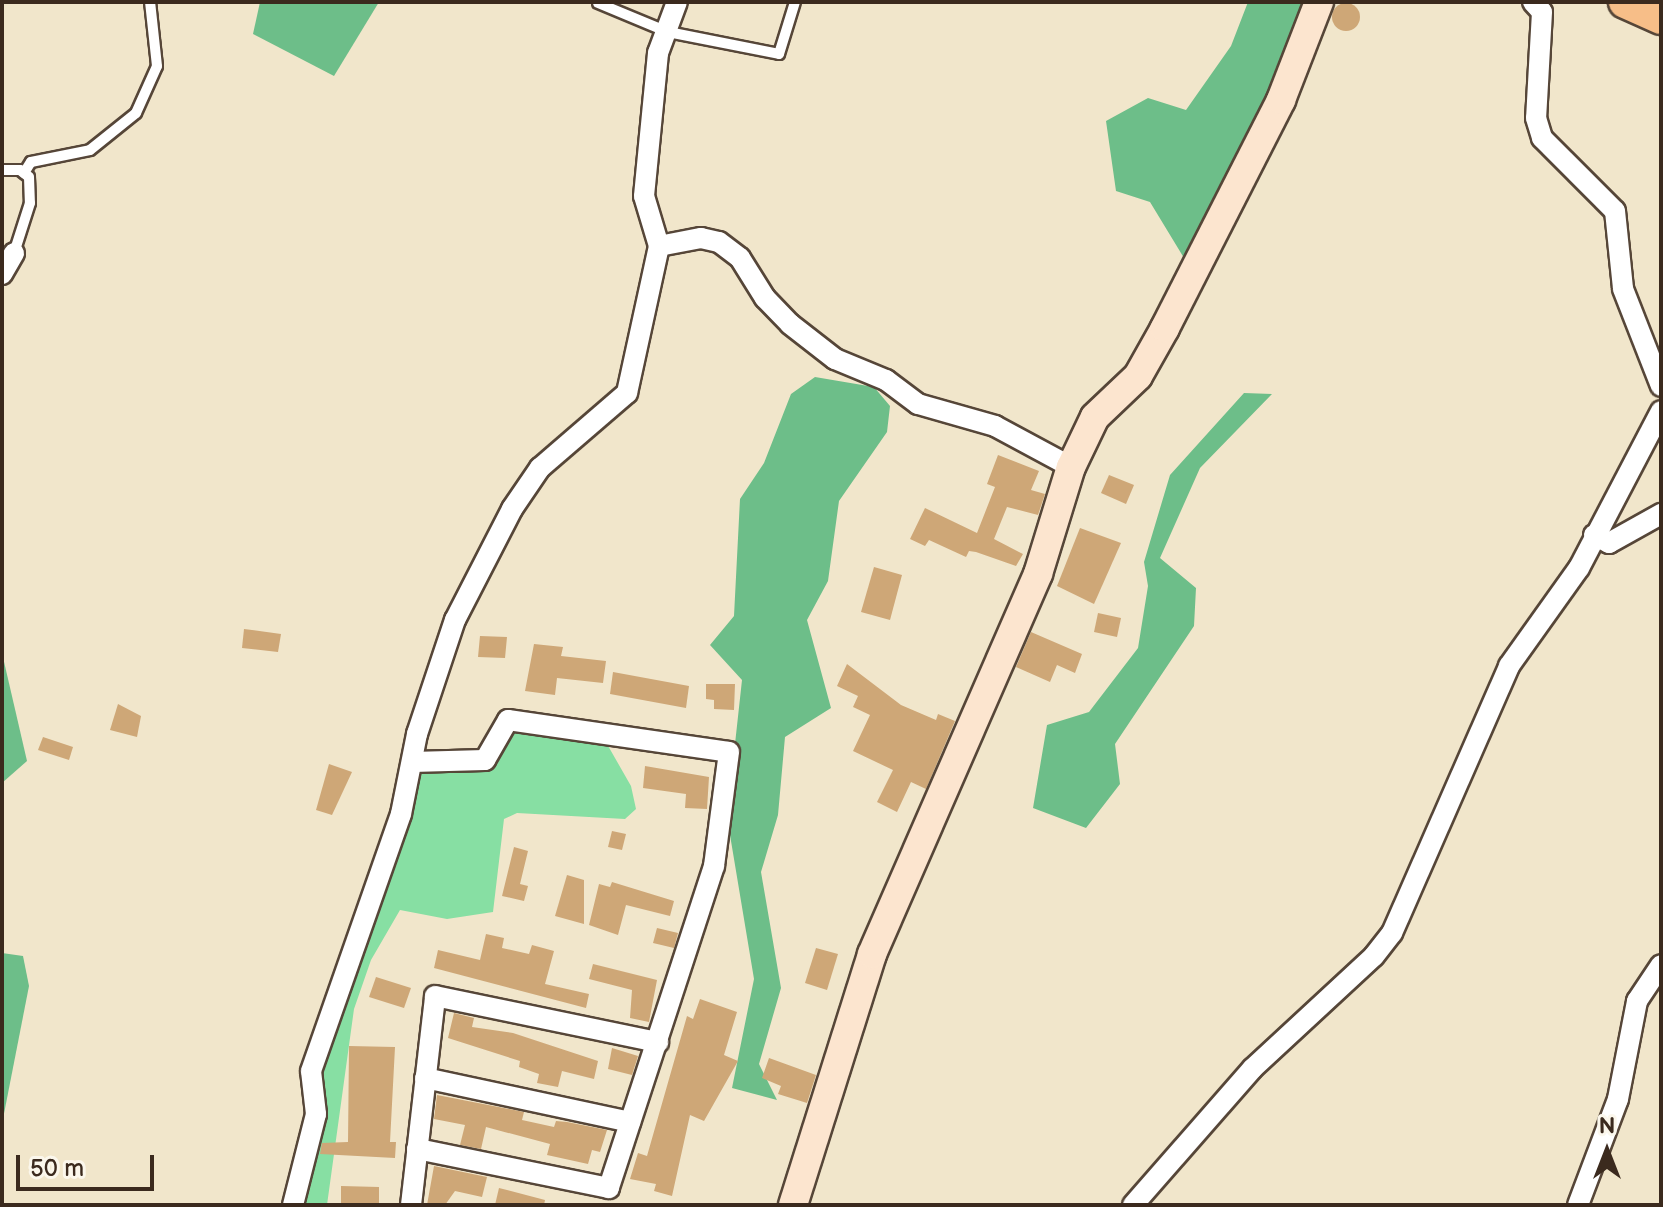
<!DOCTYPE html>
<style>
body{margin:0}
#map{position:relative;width:1663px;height:1207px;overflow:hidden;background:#f1e6cb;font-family:"Balsamiq Sans",sans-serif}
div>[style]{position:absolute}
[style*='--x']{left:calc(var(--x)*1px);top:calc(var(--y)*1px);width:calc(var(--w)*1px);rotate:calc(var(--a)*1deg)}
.green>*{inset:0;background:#87dfa3}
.forest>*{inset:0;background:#6dbe89}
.building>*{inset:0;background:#cea777}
.round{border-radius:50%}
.roads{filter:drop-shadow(2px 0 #564638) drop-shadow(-2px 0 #564638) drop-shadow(0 2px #564638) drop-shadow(0 -2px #564638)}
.lane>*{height:10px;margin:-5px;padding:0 5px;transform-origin:5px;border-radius:5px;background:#fff}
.street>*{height:20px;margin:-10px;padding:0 10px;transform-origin:10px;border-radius:10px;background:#fff}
.secondary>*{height:28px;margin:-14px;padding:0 14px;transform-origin:14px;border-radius:14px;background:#fce5cf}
.primary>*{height:32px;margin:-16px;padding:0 16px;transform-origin:16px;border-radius:16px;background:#f7be88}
span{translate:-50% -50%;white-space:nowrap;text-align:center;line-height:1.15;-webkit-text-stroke:6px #fbf7ec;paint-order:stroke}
.frame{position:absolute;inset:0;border:4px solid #3b2a1e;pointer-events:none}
.north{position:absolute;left:1567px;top:1111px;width:80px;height:80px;-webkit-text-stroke:6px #fbf7ec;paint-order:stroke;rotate:0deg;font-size:22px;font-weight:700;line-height:32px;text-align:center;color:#3b2a1e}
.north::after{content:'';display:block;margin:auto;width:28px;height:36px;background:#3b2a1e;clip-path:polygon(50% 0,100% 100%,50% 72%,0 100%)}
.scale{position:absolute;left:16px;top:1155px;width:138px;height:36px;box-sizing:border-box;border:4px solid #3b2a1e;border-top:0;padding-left:10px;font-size:24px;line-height:28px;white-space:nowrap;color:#3b2a1e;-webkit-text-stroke:6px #fbf7ec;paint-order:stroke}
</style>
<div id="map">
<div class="green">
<div style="clip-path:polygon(508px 720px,607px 744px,631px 786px,636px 809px,625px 819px,517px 813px,504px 819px,493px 912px,447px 919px,400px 910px,371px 960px,354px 1009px,327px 1205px,296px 1205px,318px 1073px,410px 767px,490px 758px)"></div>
</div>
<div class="forest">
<div style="clip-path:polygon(260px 2px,379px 2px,334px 76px,253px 34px)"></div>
<div style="clip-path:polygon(1248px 2px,1306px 2px,1263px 113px,1184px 258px,1150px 202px,1116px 191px,1106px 121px,1148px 98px,1186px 110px,1231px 46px)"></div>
<div style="clip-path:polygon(815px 377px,874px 387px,890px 406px,887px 432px,839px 501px,828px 581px,807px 620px,831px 708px,785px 737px,778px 815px,761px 872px,781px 988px,759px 1064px,777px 1100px,732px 1088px,754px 979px,727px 817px,742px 680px,710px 645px,734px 616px,740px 499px,764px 463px,791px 394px)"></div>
<div style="clip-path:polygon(1244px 393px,1272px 394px,1200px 468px,1160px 558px,1196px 588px,1194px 626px,1115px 744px,1120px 784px,1086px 828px,1033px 808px,1047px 725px,1089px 712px,1138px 648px,1148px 586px,1144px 562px,1170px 475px)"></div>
<div style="clip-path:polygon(2px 653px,27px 761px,2px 783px)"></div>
<div style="clip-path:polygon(2px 953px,23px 956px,29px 986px,2px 1124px)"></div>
</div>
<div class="building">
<div class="round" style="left:1332px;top:3px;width:28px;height:28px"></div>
<div style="clip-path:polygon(998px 455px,1039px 471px,1031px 490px,1045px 494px,1038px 515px,1007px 507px,994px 539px,1023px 554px,1016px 566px,976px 552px,969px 551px,966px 557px,929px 540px,925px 546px,910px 539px,925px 508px,977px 533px,995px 487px,987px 484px)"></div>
<div style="clip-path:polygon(1109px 475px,1134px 485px,1126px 504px,1101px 493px)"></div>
<div style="clip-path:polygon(1080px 528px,1121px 543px,1094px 604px,1057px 586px)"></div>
<div style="clip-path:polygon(874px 567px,902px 575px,890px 620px,861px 612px)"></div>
<div style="clip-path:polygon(1098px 613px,1121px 618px,1117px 637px,1094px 632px)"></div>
<div style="clip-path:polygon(244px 629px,281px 634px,278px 652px,242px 648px)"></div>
<div style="clip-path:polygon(1031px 632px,1082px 654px,1075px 673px,1057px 665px,1050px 682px,1016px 667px)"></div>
<div style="clip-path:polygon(480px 636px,507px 637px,505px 658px,478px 657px)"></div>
<div style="clip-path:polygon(534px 644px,563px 647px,561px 656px,606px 661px,603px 683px,557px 678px,555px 695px,525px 691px)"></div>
<div style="clip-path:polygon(847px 664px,901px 705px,936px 720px,938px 714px,955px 721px,926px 789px,911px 782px,897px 812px,877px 802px,893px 770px,853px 751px,870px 715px,853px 707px,858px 696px,837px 686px)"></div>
<div style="clip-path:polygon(613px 672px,689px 686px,686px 708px,610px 694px)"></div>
<div style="clip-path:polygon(706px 684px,735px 684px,734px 710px,714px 709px,714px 700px,706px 699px)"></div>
<div style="clip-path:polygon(118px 704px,141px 716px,137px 737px,110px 730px)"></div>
<div style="clip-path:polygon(43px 737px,73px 747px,69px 760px,38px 750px)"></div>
<div style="clip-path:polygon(329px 764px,352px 772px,332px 815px,316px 810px)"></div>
<div style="clip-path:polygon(645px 766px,709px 777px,707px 809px,685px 808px,686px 794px,643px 788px)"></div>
<div style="clip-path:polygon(612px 831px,626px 834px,622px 850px,608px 847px)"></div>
<div style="clip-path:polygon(514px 847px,528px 851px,520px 884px,528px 886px,524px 901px,502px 896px)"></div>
<div style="clip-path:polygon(567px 875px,584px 880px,584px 924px,555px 916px)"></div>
<div style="clip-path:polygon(612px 882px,674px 901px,670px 916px,626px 905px,618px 935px,589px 925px,599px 884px,610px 887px)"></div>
<div style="clip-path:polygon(657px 928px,678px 933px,674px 948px,653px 943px)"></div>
<div style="clip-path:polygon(486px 934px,504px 938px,502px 948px,529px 954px,532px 945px,554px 951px,545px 984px,589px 994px,586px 1008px,434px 968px,438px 950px,480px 960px)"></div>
<div style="clip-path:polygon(816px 948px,838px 954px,827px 990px,805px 983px)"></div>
<div style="clip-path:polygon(593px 964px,657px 980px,649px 1022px,630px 1018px,632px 990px,589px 979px)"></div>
<div style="clip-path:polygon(376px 977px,411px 988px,404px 1008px,369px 997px)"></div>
<div style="clip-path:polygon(700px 999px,737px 1012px,724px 1055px,738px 1061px,704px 1121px,690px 1115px,672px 1196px,654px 1191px,656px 1184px,630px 1179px,638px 1153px,647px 1156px,687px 1016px,693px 1019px)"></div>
<div style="clip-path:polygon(454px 1013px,474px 1018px,472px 1027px,513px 1033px,598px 1061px,594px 1079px,562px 1071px,558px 1087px,537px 1083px,539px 1074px,519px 1067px,520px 1061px,448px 1038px)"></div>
<div style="clip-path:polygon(349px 1046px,395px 1047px,390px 1142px,396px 1142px,395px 1158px,320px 1154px,322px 1143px,348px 1142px)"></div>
<div style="clip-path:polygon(612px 1048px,638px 1056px,632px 1075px,608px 1069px)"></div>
<div style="clip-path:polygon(769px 1058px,816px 1075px,807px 1103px,778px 1094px,781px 1086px,762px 1078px)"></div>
<div style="clip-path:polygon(437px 1095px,524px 1112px,522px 1120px,554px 1127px,556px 1121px,567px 1122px,607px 1130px,600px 1152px,592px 1150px,588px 1164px,547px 1155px,550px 1144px,486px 1127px,481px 1149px,460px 1145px,465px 1125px,434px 1119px)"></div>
<div style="clip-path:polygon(434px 1166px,487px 1177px,482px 1197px,455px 1191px,445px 1205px,427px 1205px)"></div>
<div style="clip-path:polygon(341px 1186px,379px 1187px,379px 1205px,341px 1205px)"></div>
<div style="clip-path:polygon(499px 1188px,545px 1200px,544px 1205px,495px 1205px)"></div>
</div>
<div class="roads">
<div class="lane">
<div style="--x:598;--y:3;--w:76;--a:22.5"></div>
<div style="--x:668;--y:32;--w:113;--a:11.2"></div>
<div style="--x:779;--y:54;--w:54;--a:-72.9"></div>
<div style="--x:2;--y:170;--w:18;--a:0"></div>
<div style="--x:20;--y:170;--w:11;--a:38"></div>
<div style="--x:29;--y:177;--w:26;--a:88"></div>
<div style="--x:30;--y:203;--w:52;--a:107.7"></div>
<div style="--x:24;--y:173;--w:13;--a:-58"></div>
<div style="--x:31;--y:162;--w:60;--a:-11.5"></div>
<div style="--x:90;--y:150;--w:59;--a:-38.8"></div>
<div style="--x:136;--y:113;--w:51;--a:-65.9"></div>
<div style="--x:157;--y:66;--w:64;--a:-96.2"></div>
</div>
<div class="street">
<div style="--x:1533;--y:2;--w:13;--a:48"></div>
<div style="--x:1542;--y:12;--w:106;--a:93.2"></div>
<div style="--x:1536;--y:118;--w:21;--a:73"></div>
<div style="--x:1542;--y:138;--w:103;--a:45"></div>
<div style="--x:1615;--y:211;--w:78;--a:84.1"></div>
<div style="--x:1623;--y:289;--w:104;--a:68.6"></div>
<div style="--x:659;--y:246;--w:43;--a:-10.8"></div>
<div style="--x:701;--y:238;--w:18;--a:13"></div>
<div style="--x:719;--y:242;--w:26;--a:37"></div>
<div style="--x:740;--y:258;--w:47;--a:58"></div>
<div style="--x:765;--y:298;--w:36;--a:46"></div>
<div style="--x:790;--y:324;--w:57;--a:37.9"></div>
<div style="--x:835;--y:359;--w:55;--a:22.4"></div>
<div style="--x:886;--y:380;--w:40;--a:37"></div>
<div style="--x:918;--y:404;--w:80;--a:15.9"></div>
<div style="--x:995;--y:426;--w:86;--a:28.3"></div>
<div style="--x:2;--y:274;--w:24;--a:-60"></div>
<div style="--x:1594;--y:535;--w:17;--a:28"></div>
<div style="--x:1609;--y:543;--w:60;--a:-29.1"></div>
<div style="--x:412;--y:762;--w:73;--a:-1.6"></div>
<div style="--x:485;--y:760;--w:46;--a:-60.1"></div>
<div style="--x:508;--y:720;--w:223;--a:8.2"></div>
<div style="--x:729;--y:752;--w:115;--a:97.5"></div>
<div style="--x:714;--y:866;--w:339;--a:108.1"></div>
<div style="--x:609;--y:1188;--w:196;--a:-168.5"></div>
<div style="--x:425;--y:1078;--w:210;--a:12.1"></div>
<div style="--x:293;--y:1205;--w:94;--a:-75.8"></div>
<div style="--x:316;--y:1114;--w:43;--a:-96.6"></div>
<div style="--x:311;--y:1071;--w:272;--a:-70.7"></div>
<div style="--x:401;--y:814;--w:82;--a:-78.7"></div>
<div style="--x:417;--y:734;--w:120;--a:-71.6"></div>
<div style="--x:455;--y:620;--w:125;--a:-62.8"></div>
<div style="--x:512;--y:509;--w:50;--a:-55.7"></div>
<div style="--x:540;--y:468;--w:115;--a:-40.8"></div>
<div style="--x:627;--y:393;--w:150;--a:-77.7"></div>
<div style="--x:659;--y:246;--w:52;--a:-106.7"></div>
<div style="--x:644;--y:196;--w:144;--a:-84.4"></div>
<div style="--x:658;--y:53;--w:54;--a:-69.6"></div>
<div style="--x:411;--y:1205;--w:210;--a:-83.4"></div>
<div style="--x:435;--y:996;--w:228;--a:11.7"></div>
<div style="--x:1133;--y:1205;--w:181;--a:-48.8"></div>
<div style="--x:1252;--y:1069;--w:166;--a:-42.8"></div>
<div style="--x:1374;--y:956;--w:29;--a:-52"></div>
<div style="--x:1392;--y:933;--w:292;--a:-66.3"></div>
<div style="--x:1509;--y:666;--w:120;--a:-54.5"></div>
<div style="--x:1579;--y:568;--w:177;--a:-62.4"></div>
<div style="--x:1578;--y:1205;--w:113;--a:-69.3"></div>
<div style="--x:1618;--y:1099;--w:100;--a:-79"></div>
<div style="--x:1637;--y:1001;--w:43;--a:-56.3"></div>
</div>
<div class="secondary">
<div style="--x:793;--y:1205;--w:263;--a:-72.5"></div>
<div style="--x:872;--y:954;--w:415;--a:-66.4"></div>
<div style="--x:1038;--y:574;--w:112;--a:-72.9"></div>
<div style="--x:1071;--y:467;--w:55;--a:-64.4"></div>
<div style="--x:1095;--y:417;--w:59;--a:-43.6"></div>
<div style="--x:1138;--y:376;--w:55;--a:-60.6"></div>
<div style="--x:1165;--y:328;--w:256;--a:-63"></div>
<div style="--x:1281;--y:100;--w:105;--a:-68.8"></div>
</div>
<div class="primary">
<div style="--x:1625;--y:2;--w:39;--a:24"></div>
</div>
</div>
<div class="frame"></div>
<div class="north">N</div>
<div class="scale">50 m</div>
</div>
